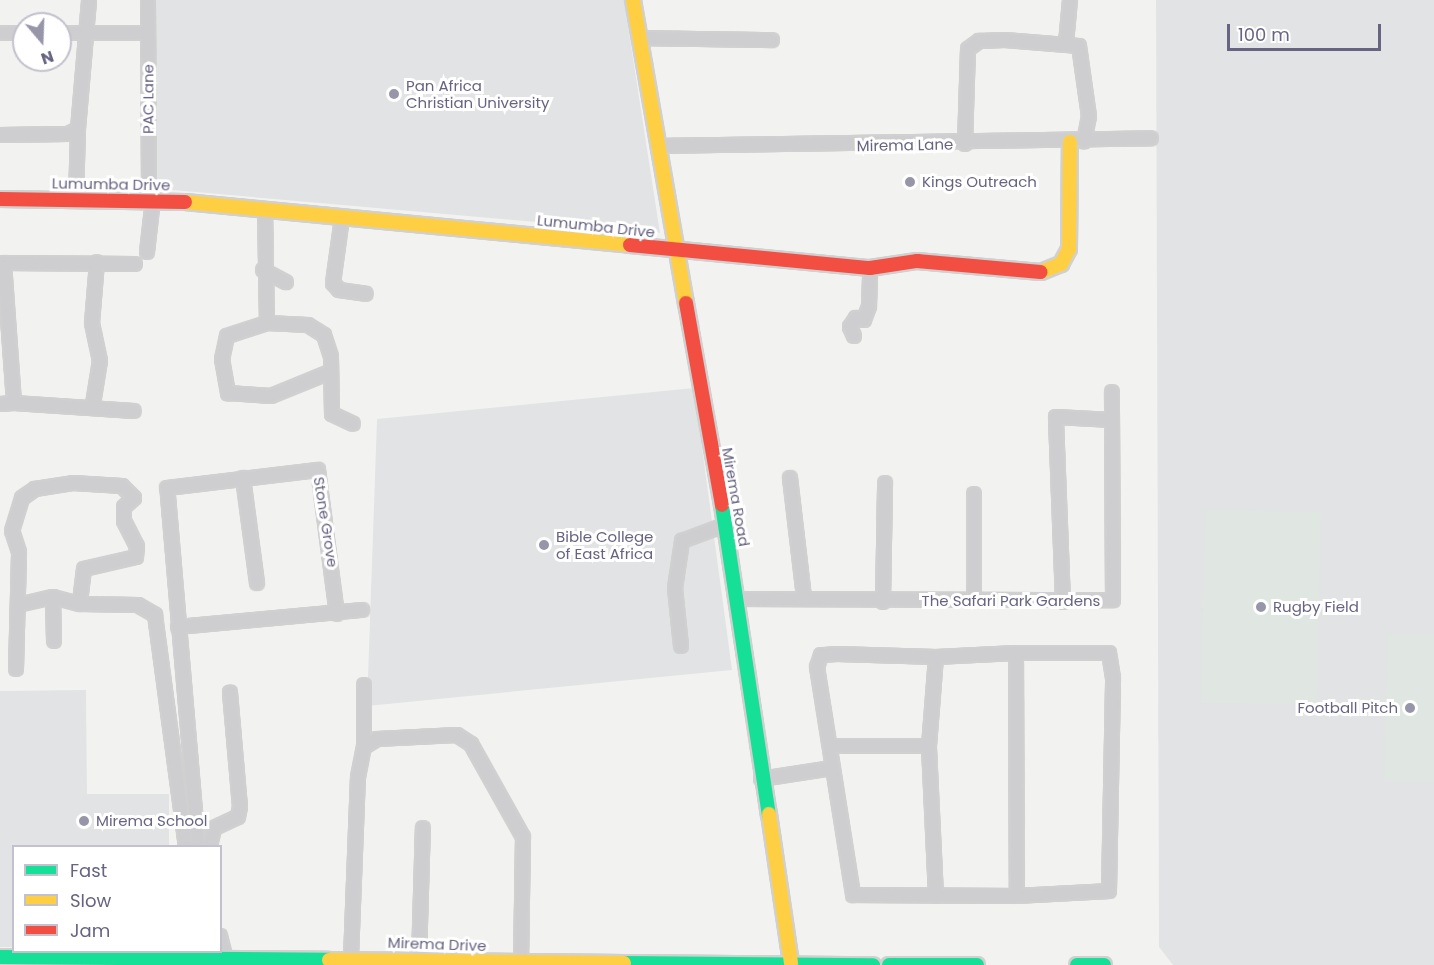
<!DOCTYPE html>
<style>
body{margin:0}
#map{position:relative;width:1434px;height:965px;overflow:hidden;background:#f2f3f1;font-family:Poppins,sans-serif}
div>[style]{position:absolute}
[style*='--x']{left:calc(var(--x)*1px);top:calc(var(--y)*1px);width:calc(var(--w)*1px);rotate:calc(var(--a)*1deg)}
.built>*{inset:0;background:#e2e3e4}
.green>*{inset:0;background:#e0e6e1}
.roads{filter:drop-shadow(2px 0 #d0d0d1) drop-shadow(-2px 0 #d0d0d1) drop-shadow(0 2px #d0d0d1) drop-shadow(0 -2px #d0d0d1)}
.street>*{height:12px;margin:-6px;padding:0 6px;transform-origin:6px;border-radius:6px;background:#ceced0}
.fast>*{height:14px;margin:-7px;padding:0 7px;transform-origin:7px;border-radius:7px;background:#16e098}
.slow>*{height:14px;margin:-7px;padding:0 7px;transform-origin:7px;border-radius:7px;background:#ffcf43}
.jam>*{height:14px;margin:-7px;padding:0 7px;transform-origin:7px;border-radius:7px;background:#f24e42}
.dots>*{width:16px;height:16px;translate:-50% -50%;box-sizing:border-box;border:3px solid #fff;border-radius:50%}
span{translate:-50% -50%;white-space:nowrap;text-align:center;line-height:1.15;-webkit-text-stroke:6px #fff;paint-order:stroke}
.poi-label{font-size:15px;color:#666481}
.left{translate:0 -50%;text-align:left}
.right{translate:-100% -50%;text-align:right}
.street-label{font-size:15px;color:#666481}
.legend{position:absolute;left:12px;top:845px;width:210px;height:108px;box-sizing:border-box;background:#fff;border:2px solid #c2c1cd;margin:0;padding:8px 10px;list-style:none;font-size:18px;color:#666481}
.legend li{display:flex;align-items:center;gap:12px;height:30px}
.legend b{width:30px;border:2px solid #c2c1cd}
.north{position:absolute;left:12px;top:12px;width:60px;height:60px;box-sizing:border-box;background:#fff;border:2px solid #c2c1cd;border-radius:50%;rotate:161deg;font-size:16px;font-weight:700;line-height:24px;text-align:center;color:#666481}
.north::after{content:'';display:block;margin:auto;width:21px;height:27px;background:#9796a8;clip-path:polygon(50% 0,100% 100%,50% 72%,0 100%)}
.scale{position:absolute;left:1227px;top:24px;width:154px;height:27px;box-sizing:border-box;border:3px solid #666481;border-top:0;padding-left:8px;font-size:18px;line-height:21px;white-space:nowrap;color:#666481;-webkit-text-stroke:4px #fff;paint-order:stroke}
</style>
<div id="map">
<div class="built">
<div style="clip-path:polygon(150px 0,624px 0,660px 233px,150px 188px)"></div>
<div style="clip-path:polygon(1156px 0,1434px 0,1434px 965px,1173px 965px,1159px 947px)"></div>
<div style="clip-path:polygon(694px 388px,732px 670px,367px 706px,377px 419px)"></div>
<div style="clip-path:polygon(86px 690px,87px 794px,169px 794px,169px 846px,14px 846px,13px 947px,0 947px,0 691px)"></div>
</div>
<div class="green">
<div style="clip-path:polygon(1205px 510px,1321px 512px,1317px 705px,1201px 703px)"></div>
<div style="clip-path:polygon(1388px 634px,1434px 635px,1434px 782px,1384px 781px)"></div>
</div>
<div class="roads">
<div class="street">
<div style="--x:148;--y:0;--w:199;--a:89.7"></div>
<div style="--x:1;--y:33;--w:23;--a:0"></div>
<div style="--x:60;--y:33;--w:88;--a:0"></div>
<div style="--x:640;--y:38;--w:132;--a:0.9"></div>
<div style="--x:1066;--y:43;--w:43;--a:-84.7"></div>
<div style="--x:0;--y:135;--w:68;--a:-0.8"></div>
<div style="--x:68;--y:134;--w:11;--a:-27"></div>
<div style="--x:78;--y:129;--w:129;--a:-85.1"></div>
<div style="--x:965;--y:144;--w:95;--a:-88.2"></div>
<div style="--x:968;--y:49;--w:14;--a:-36"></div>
<div style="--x:979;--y:41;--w:26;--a:-2"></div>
<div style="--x:1005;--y:40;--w:74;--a:4.6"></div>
<div style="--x:1079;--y:46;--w:71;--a:81.9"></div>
<div style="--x:1089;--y:116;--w:26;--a:101"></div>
<div style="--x:660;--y:146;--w:491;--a:-0.9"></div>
<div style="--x:76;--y:200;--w:71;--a:-88.4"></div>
<div style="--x:265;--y:209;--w:114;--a:89"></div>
<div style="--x:267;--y:323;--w:41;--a:2.8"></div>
<div style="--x:308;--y:325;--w:19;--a:32"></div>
<div style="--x:324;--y:335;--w:23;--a:72"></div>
<div style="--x:331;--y:357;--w:57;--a:89"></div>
<div style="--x:332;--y:414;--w:23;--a:25"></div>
<div style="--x:342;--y:218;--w:66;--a:97.9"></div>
<div style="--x:333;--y:283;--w:9;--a:49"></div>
<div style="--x:339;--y:290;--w:27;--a:8"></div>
<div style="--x:147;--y:252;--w:53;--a:-83.5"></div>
<div style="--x:0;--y:263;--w:135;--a:0.4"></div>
<div style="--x:4;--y:263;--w:140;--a:85.9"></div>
<div style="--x:14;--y:403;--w:120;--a:3.8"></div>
<div style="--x:263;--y:270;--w:26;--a:28"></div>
<div style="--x:267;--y:323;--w:42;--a:162"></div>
<div style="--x:227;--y:336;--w:24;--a:102"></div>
<div style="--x:222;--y:359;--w:35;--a:80"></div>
<div style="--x:228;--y:393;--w:43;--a:4"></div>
<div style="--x:271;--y:396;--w:64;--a:-22.1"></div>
<div style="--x:854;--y:336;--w:10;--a:-114"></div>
<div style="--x:850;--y:327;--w:11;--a:-56"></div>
<div style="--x:856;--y:318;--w:8;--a:14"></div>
<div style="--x:864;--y:320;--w:15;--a:-70"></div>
<div style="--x:869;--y:306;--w:38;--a:-88"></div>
<div style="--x:0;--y:404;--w:14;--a:-4"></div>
<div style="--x:93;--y:404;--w:44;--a:-80.8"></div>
<div style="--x:100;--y:361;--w:39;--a:-102"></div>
<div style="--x:92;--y:323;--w:61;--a:-85.3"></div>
<div style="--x:243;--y:478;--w:106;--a:82.4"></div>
<div style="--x:790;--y:478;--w:121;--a:83.3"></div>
<div style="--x:974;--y:494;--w:106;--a:90"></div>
<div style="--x:53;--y:597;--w:44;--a:88.7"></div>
<div style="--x:738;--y:599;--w:375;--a:0.2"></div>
<div style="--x:1113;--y:600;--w:208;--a:-90.3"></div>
<div style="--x:883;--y:602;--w:119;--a:-89"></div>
<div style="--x:1063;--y:602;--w:185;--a:-92.2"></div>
<div style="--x:1056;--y:417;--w:56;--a:3.1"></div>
<div style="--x:18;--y:605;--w:36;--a:-13"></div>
<div style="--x:53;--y:597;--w:28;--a:15"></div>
<div style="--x:80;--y:604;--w:58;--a:1"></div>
<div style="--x:138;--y:605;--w:20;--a:30"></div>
<div style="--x:155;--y:615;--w:233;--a:82.4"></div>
<div style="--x:178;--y:627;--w:185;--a:-5.3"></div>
<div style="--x:681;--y:646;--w:58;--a:-95.9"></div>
<div style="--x:675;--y:588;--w:48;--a:-81.5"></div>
<div style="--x:682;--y:541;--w:46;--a:-20.4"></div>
<div style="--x:1016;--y:653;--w:243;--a:89.8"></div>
<div style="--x:1017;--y:896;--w:92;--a:-3.1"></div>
<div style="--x:1109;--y:891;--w:213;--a:-88.9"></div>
<div style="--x:1113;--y:678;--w:25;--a:-99"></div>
<div style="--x:1109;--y:653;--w:93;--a:180"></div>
<div style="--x:1016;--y:653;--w:80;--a:177.1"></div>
<div style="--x:936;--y:657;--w:99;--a:-178.3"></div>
<div style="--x:837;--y:654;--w:16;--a:176"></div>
<div style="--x:821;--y:655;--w:13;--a:108"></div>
<div style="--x:817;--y:667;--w:231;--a:81"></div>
<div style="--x:853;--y:895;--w:164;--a:0.3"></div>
<div style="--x:16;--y:669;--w:117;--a:-88.5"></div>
<div style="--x:19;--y:552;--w:22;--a:-108"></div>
<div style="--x:12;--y:531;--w:34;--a:-73"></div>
<div style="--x:22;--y:498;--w:16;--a:-35"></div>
<div style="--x:35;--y:489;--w:38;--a:-9"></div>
<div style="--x:73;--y:483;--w:49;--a:3.5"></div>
<div style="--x:122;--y:486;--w:17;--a:45"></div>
<div style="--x:134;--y:498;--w:13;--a:138"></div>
<div style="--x:124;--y:507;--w:14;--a:90"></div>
<div style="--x:124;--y:521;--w:28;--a:63"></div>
<div style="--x:137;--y:546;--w:11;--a:95"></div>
<div style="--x:136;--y:557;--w:53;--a:167"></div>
<div style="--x:84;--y:569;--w:35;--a:97"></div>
<div style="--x:364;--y:685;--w:62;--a:90"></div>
<div style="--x:831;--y:746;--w:98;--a:0"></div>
<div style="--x:761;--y:779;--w:72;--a:-8.8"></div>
<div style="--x:198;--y:846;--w:359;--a:-94.9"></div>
<div style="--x:167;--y:488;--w:152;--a:-6.8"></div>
<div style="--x:318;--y:470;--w:145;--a:82.5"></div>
<div style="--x:210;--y:846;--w:18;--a:-77"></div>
<div style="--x:214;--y:828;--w:26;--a:-25"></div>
<div style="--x:238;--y:817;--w:10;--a:-79"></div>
<div style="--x:240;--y:807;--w:115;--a:-95"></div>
<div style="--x:936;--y:896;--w:150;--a:-92.7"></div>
<div style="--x:929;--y:746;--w:89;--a:-85.5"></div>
<div style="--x:220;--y:936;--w:25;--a:76"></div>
<div style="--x:351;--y:958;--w:181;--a:-87.8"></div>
<div style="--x:358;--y:777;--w:31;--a:-79"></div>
<div style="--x:364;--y:747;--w:15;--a:-32"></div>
<div style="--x:377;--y:739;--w:80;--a:-2.9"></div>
<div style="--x:457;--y:735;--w:17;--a:33"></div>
<div style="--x:471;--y:744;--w:107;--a:60.8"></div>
<div style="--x:523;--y:837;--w:125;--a:90.9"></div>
<div style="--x:419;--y:959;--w:131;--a:-88.3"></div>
</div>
<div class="fast">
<div style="--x:722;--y:505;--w:313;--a:81.4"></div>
<div style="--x:0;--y:957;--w:329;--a:0.5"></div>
<div style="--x:624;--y:963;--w:249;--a:0.5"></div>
<div style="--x:889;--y:965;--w:88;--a:0"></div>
<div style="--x:1077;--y:965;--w:27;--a:0"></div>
</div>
<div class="slow">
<div style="--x:633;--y:0;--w:308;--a:80.1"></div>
<div style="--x:185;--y:202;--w:447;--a:5.5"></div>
<div style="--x:1041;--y:272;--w:22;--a:-22"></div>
<div style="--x:1061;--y:264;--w:17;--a:-62"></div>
<div style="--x:1069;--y:249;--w:107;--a:-89.5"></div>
<div style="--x:769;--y:814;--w:151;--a:81.6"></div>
<div style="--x:329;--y:960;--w:295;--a:0.6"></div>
</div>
<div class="jam">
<div style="--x:0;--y:199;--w:185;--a:0.9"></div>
<div style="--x:630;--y:245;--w:241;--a:5.5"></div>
<div style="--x:870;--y:268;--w:48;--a:-8.5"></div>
<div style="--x:917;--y:261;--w:124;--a:5.1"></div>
<div style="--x:686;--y:303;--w:205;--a:79.9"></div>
</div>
</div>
<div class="dots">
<div style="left:394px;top:94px;background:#9796a8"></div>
<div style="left:910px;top:182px;background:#9796a8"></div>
<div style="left:544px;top:545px;background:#9796a8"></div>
<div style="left:1261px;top:607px;background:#9796a8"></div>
<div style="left:1410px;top:708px;background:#9796a8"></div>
<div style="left:84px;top:821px;background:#9796a8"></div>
</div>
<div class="poi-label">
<span class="left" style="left:406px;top:94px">Pan Africa<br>Christian University</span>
<span class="left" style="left:922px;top:182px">Kings Outreach</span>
<span class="left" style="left:556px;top:545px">Bible College<br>of East Africa</span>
<span class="left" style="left:1273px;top:607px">Rugby Field</span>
<span class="right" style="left:1398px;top:708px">Football Pitch</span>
<span class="left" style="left:96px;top:821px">Mirema School</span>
</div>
<div class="street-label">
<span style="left:148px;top:99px;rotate:-90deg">PAC Lane</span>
<span style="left:905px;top:145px;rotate:-1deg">Mirema Lane</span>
<span style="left:111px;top:184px;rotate:1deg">Lumumba Drive</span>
<span style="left:596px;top:226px;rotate:6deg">Lumumba Drive</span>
<span style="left:736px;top:497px;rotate:80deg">Mirema Road</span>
<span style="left:326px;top:522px;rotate:81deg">Stone Grove</span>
<span style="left:1011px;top:601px">The Safari Park Gardens</span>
<span style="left:437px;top:944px;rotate:2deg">Mirema Drive</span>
</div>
<ul class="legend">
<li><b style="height:8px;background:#16e098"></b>Fast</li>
<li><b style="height:8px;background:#ffcf43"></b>Slow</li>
<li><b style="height:8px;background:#f24e42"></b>Jam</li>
</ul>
<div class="north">N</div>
<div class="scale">100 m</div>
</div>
